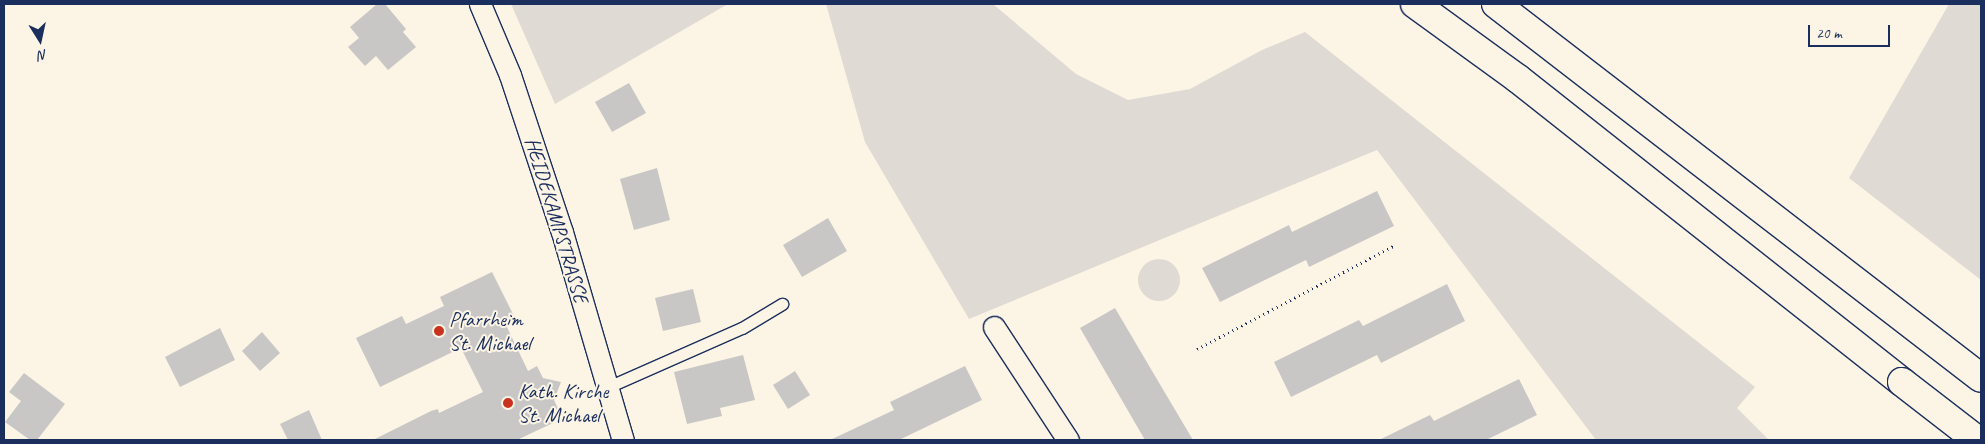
<!DOCTYPE html>
<style>
body{margin:0}
#map{position:relative;width:1985px;height:444px;overflow:hidden;background:#fcf5e5;font-family:Caveat,sans-serif}
div>[style]{position:absolute}
[style*='--x']{left:calc(var(--x)*1px);top:calc(var(--y)*1px);width:calc(var(--w)*1px);rotate:calc(var(--a)*1deg)}
.green>*{inset:0;background:#dfdbd4}
.round{border-radius:50%}
.building>*{inset:0;background:#c8c7c6}
.path>*{height:3px;margin-top:-1.5px;transform-origin:0;background:repeating-linear-gradient(90deg,#1b2f5e 0 1px,transparent 0 5px)}
.roads{filter:drop-shadow(1px 0 #1b2f5e) drop-shadow(-1px 0 #1b2f5e) drop-shadow(0 1px #1b2f5e) drop-shadow(0 -1px #1b2f5e)}
.service>*{height:11px;margin:-5.5px;padding:0 5.5px;transform-origin:5.5px;border-radius:5.5px;background:#fcf5e5}
.minor>*{height:21px;margin:-10.5px;padding:0 10.5px;transform-origin:10.5px;border-radius:10.5px;background:#fcf5e5}
.motorway>*{height:28px;margin:-14px;padding:0 14px;transform-origin:14px;border-radius:14px;background:#fcf5e5}
.bridges{filter:drop-shadow(1px 0 #1b2f5e) drop-shadow(-1px 0 #1b2f5e) drop-shadow(0 1px #1b2f5e) drop-shadow(0 -1px #1b2f5e)}
.motorway-bridge>*{height:28px;margin:-14px;padding:0 14px;transform-origin:14px;border-radius:14px;background:#fcf5e5}
.dots>*{width:14px;height:14px;translate:-50% -50%;box-sizing:border-box;border:2px solid #fcf5e5;border-radius:50%}
span{translate:-50% -50%;white-space:nowrap;text-align:center;line-height:1.15;-webkit-text-stroke:4px #fcf5e5;paint-order:stroke}
.street-label{font-size:21px;color:#1b2f5e}
.poi-label{font-size:21px;color:#1b2f5e}
.left{translate:0 -50%;text-align:left}
.frame{position:absolute;inset:0;border:5px solid #1b2f5e;pointer-events:none}
.north{position:absolute;left:15px;top:15px;width:50px;height:50px;-webkit-text-stroke:4px #fcf5e5;paint-order:stroke;rotate:170deg;font-size:14px;font-weight:700;line-height:20px;text-align:center;color:#1b2f5e}
.north::after{content:'';display:block;margin:auto;width:18px;height:22px;background:#1b2f5e;clip-path:polygon(50% 0,100% 100%,50% 72%,0 100%)}
.scale{position:absolute;left:1808px;top:25px;width:82px;height:22px;box-sizing:border-box;border:2px solid #1b2f5e;border-top:0;padding-left:6px;font-size:15px;line-height:18px;white-space:nowrap;color:#1b2f5e;-webkit-text-stroke:4px #fcf5e5;paint-order:stroke}
</style>
<div id="map">
<div class="green">
<div style="clip-path:polygon(511px 4px,728px 4px,555px 104px)"></div>
<div style="clip-path:polygon(826px 4px,993px 4px,1076px 74px,1128px 100px,1190px 89px,1262px 50px,1305px 32px,1755px 387px,1737px 408px,1769px 440px,1596px 440px,1377px 150px,969px 319px,865px 142px)"></div>
<div style="clip-path:polygon(1949px 4px,1981px 4px,1981px 280px,1849px 178px)"></div>
<div class="round" style="left:1138px;top:259px;width:42px;height:42px"></div>
</div>
<div class="building">
<div style="clip-path:polygon(377px 4px,385px 4px,406px 29px,403px 32px,416px 47px,388px 70px,376px 56px,365px 66px,348px 47px,359px 38px,350px 27px)"></div>
<div style="clip-path:polygon(629px 83px,646px 113px,612px 132px,595px 102px)"></div>
<div style="clip-path:polygon(657px 168px,670px 220px,634px 230px,620px 179px)"></div>
<div style="clip-path:polygon(1377px 191px,1394px 226px,1309px 267px,1306px 260px,1220px 302px,1202px 268px,1289px 225px,1292px 232px)"></div>
<div style="clip-path:polygon(828px 218px,847px 251px,802px 277px,783px 245px)"></div>
<div style="clip-path:polygon(492px 272px,516px 320px,506px 325px,528px 371px,537px 366px,543px 378px,561px 382px,554px 400px,560px 413px,551px 418px,553px 423px,517px 440px,373px 440px,431px 411px,438px 409px,439px 413px,483px 392px,461px 348px,380px 387px,356px 338px,402px 316px,406px 324px,444px 306px,440px 297px)"></div>
<div style="clip-path:polygon(1447px 284px,1465px 321px,1381px 363px,1377px 355px,1291px 397px,1274px 362px,1359px 320px,1363px 326px)"></div>
<div style="clip-path:polygon(693px 289px,701px 322px,663px 331px,655px 298px)"></div>
<div style="clip-path:polygon(1115px 308px,1158px 381px,1193px 440px,1145px 440px,1080px 328px)"></div>
<div style="clip-path:polygon(220px 328px,235px 360px,180px 387px,165px 357px)"></div>
<div style="clip-path:polygon(262px 332px,280px 353px,260px 371px,242px 351px)"></div>
<div style="clip-path:polygon(743px 355px,755px 400px,720px 408px,722px 416px,687px 424px,674px 372px)"></div>
<div style="clip-path:polygon(965px 366px,982px 400px,899px 440px,830px 440px,894px 410px,890px 402px)"></div>
<div style="clip-path:polygon(795px 371px,810px 395px,788px 409px,773px 385px)"></div>
<div style="clip-path:polygon(24px 373px,65px 404px,37px 440px,30px 440px,5px 422px,21px 401px,9px 392px)"></div>
<div style="clip-path:polygon(1519px 379px,1537px 415px,1486px 440px,1379px 440px,1430px 415px,1434px 421px)"></div>
<div style="clip-path:polygon(309px 410px,322px 440px,288px 440px,280px 424px)"></div>
</div>
<div class="path">
<div style="--x:1197;--y:349;--w:224;--a:-27.7"></div>
</div>
<div class="roads">
<div class="service">
<div style="--x:608;--y:387;--w:146;--a:-23.8"></div>
<div style="--x:742;--y:328;--w:47;--a:-31"></div>
</div>
<div class="minor">
<div style="--x:480;--y:4;--w:77;--a:67.1"></div>
<div style="--x:510;--y:75;--w:165;--a:71.7"></div>
<div style="--x:562;--y:232;--w:217;--a:73.7"></div>
<div style="--x:994;--y:327;--w:135;--a:56.8"></div>
</div>
<div class="motorway">
<div style="--x:1415;--y:4;--w:126;--a:36"></div>
<div style="--x:1517;--y:78;--w:491;--a:38.3"></div>
<div style="--x:1496;--y:4;--w:612;--a:37.64"></div>
</div>
</div>
<div class="bridges">
<div class="motorway-bridge">
<div style="--x:1902;--y:382;--w:95;--a:37.7"></div>
</div>
</div>
<div class="dots">
<div style="left:439px;top:331px;background:#c8321e"></div>
<div style="left:508px;top:403px;background:#c8321e"></div>
</div>
<div class="street-label">
<span style="left:557px;top:220px;rotate:73deg">HEIDEKAMPSTRASSE</span>
</div>
<div class="poi-label">
<span class="left" style="left:449px;top:331px">Pfarrheim<br>St. Michael</span>
<span class="left" style="left:518px;top:403px">Kath. Kirche<br>St. Michael</span>
</div>
<div class="frame"></div>
<div class="north">N</div>
<div class="scale">20 m</div>
</div>
